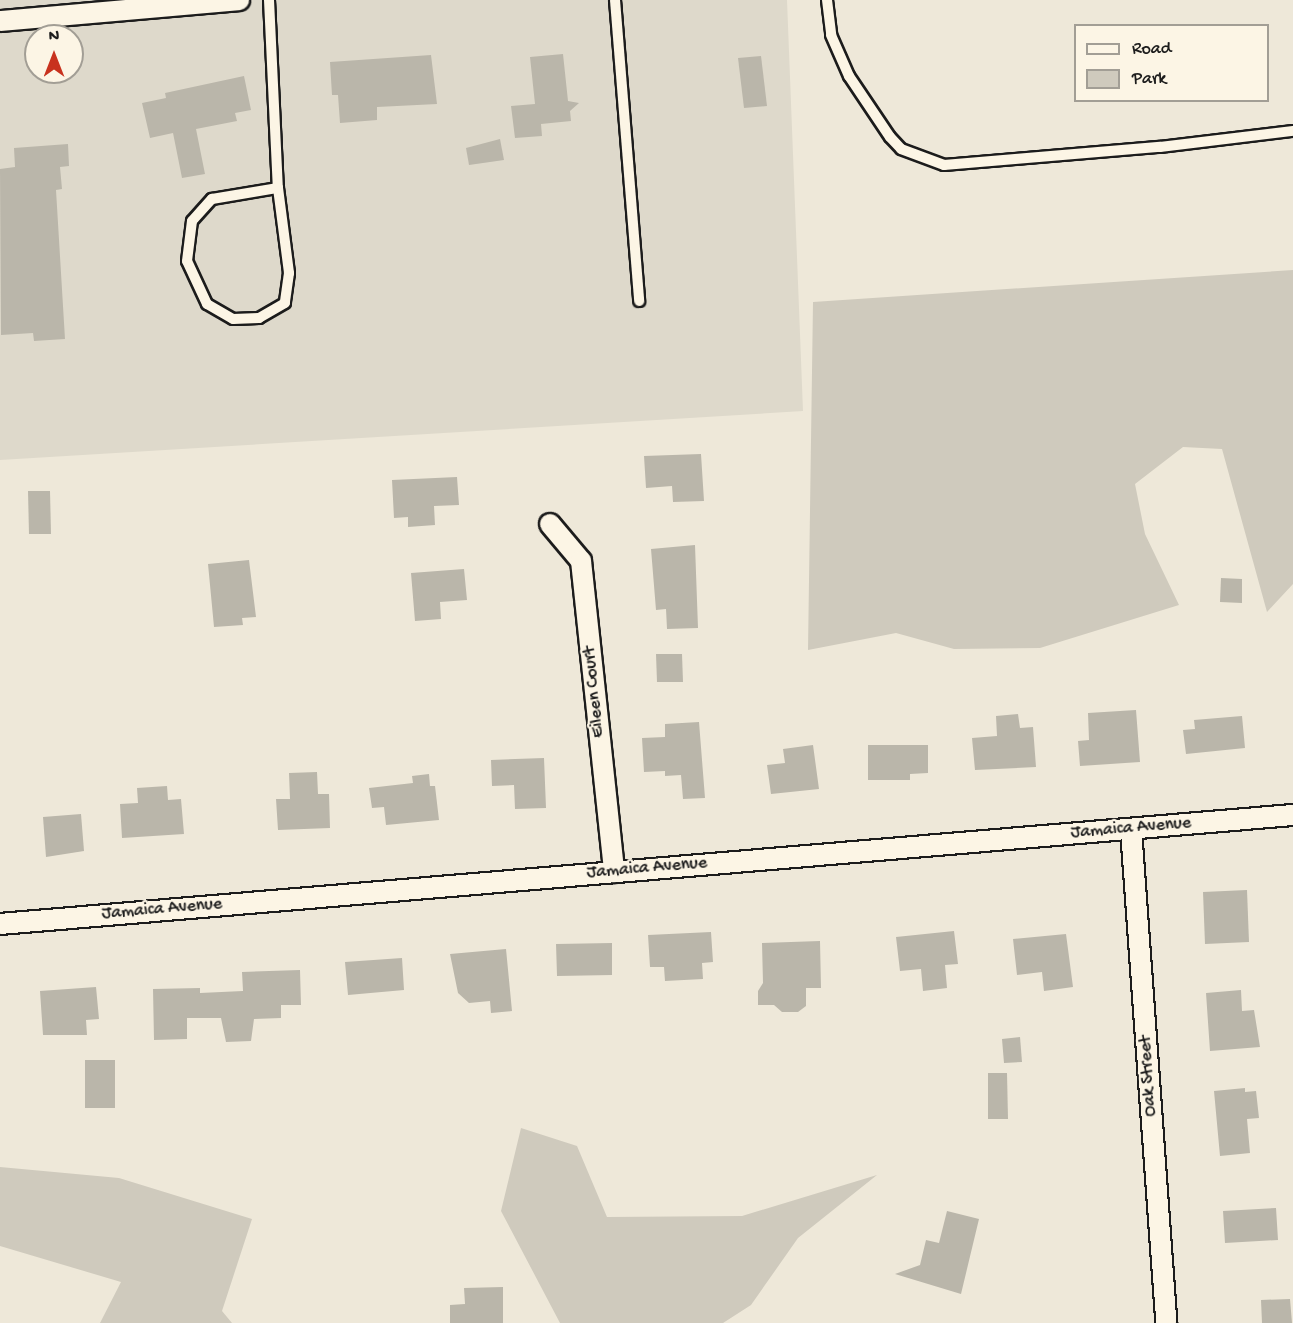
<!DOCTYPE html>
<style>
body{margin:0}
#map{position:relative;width:1293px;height:1323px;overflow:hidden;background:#eee8d9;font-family:"Gochi Hand",sans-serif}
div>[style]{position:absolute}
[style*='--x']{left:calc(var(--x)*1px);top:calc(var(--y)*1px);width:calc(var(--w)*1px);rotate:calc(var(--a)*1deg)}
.built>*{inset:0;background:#ded9cb}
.green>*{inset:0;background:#cfcabd}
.building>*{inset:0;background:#bab6aa}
.roads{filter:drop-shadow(2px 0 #1c1c1c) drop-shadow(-2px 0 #1c1c1c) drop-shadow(0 2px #1c1c1c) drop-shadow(0 -2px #1c1c1c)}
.lane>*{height:10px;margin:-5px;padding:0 5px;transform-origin:5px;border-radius:5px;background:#fcf5e5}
.street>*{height:20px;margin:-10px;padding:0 10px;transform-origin:10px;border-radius:10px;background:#fcf5e5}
span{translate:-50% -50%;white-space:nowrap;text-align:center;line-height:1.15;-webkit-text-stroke:4.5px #fcf5e5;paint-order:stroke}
.street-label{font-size:18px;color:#1c1c1c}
.legend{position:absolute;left:1074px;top:24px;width:195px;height:78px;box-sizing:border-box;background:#fcf5e5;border:2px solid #a29e95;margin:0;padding:8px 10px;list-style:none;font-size:18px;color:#1c1c1c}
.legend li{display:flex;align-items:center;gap:12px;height:30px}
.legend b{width:30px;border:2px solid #a29e95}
.north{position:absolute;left:24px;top:24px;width:60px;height:60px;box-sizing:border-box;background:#fcf5e5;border:2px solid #a29e95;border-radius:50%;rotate:0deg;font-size:16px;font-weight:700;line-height:24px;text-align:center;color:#1c1c1c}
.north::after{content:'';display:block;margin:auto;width:21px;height:27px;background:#c8321e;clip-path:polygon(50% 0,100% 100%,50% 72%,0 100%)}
</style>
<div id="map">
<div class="built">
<div style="clip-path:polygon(evenodd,0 0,787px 0,803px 411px,0 460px,0 0,36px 36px,72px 36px,72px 72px,36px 72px,36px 36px)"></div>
</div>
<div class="green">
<div style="clip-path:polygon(1293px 270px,1293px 584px,1267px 612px,1222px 449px,1183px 447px,1135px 484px,1145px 534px,1179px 605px,1040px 648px,954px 649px,896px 633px,808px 650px,813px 302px)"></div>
<div style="clip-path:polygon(521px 1128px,577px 1146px,607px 1217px,742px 1216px,877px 1175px,798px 1238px,751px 1305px,723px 1323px,560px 1323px,501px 1211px)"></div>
<div style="clip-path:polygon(0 1167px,119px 1178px,252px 1219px,222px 1311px,232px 1323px,100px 1323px,121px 1282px,0 1246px)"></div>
</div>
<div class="building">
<div style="clip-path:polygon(563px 54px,568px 101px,579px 103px,570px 111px,571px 121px,541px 124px,542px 136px,515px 138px,511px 106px,535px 104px,530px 57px)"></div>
<div style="clip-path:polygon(431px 55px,437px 104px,377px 107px,377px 120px,340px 123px,338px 95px,332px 95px,330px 62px)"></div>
<div style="clip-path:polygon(761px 56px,767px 106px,744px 108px,738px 58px)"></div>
<div style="clip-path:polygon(244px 76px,251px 110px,235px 113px,237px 121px,196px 129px,205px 174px,182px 178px,173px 133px,150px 138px,142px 103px,166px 98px,165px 93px)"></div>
<div style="clip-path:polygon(500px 139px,504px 160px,469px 165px,466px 148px)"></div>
<div style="clip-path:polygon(68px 144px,69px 166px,60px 167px,62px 189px,56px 190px,65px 339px,34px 341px,33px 333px,1px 335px,0 169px,15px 167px,14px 148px)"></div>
<div style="clip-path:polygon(701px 454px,704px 501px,673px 502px,672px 486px,646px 488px,644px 456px)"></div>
<div style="clip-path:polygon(457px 477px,459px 505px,434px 506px,435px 525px,408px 527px,408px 517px,394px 518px,392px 480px)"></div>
<div style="clip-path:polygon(28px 491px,50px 491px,51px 534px,29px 534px)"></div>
<div style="clip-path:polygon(695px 545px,698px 628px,667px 629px,666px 609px,656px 610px,651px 549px)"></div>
<div style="clip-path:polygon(249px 560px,256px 617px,242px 618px,243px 625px,214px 627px,208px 564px)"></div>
<div style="clip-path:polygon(464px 569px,467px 600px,440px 602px,441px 619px,415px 621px,411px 573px)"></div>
<div style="clip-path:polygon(1221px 578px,1242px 579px,1242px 603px,1220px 602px)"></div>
<div style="clip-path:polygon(656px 654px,682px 654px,683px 682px,657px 682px)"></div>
<div style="clip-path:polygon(1136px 710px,1140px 762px,1080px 766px,1078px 741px,1089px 740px,1088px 713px)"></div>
<div style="clip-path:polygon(1018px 714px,1020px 728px,1033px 727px,1036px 767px,975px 770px,972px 738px,997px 736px,996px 716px)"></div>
<div style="clip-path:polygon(1242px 716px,1245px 748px,1186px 754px,1183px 730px,1195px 729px,1194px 720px)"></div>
<div style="clip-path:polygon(699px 722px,705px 798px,683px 799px,681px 775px,665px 776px,665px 771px,644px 772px,642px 738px,665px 737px,665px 724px)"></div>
<div style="clip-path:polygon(813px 745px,819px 789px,771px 794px,767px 765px,785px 763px,783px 749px)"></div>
<div style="clip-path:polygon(868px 745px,928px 745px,928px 773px,910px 774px,910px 780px,868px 780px)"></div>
<div style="clip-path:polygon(544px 758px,546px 808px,515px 809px,514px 785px,492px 786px,491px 760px)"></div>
<div style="clip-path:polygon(317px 772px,318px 794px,329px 794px,330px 828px,278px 830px,276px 799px,290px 799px,289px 773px)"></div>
<div style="clip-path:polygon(429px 774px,430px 786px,435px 786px,439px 820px,386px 825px,384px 807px,372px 808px,369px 788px,413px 783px,412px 776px)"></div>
<div style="clip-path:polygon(167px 786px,168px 800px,181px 799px,184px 834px,122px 838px,120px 804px,138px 803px,137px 788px)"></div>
<div style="clip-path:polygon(81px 814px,84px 851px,46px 857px,43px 817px)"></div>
<div style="clip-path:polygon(1247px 890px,1249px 942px,1205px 944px,1203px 892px)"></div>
<div style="clip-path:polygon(954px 931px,958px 964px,945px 965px,947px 988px,923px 991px,921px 969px,900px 971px,896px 937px)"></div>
<div style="clip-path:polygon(711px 932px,713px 962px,702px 963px,703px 979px,665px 981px,664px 967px,650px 967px,648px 935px)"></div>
<div style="clip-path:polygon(1066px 934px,1073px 987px,1044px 991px,1042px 972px,1017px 975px,1013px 939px)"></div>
<div style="clip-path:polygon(820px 941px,821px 988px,806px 988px,806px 1006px,798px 1012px,782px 1012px,774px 1005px,758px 1005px,758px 991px,763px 983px,762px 943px)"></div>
<div style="clip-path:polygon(612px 943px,612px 975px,557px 976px,556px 944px)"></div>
<div style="clip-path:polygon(506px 949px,512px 1011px,491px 1013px,490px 1001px,469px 1003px,458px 993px,450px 954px)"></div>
<div style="clip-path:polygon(402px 958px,404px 990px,348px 995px,345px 962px)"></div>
<div style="clip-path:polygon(300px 970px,301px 1005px,281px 1005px,281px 1018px,254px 1019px,251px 1041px,226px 1042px,221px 1018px,187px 1018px,187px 1039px,154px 1040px,153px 989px,200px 988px,200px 993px,243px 991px,242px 972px)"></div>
<div style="clip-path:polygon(96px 987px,99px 1019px,86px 1020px,87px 1035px,43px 1035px,40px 991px)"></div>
<div style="clip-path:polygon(1241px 990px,1242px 1011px,1254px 1010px,1260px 1047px,1210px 1051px,1206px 993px)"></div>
<div style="clip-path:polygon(1020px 1037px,1022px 1062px,1004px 1063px,1002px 1039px)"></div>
<div style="clip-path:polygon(85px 1060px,115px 1060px,115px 1108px,85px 1108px)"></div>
<div style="clip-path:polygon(988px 1073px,1007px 1073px,1008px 1119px,988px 1119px)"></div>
<div style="clip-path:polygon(1245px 1088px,1245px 1092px,1256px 1091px,1259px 1118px,1247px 1119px,1250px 1153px,1220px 1156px,1214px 1091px)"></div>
<div style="clip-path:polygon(1276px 1208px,1278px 1240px,1225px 1243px,1223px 1211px)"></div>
<div style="clip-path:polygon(947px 1211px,979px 1219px,961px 1294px,895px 1274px,920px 1265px,926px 1240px,939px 1243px)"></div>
<div style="clip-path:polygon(503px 1287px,503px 1323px,450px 1323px,450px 1305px,465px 1304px,464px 1288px)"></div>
<div style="clip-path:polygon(1290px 1299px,1292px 1323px,1262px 1323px,1261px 1300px)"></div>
</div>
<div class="roads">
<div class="lane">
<div style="--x:269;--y:0;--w:188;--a:87.3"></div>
<div style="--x:278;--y:188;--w:86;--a:82.6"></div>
<div style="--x:289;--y:273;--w:30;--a:98"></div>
<div style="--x:285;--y:303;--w:30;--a:150"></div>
<div style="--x:259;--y:318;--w:26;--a:178"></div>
<div style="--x:233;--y:319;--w:30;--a:-150"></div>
<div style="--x:207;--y:304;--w:47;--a:-114.9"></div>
<div style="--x:187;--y:261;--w:40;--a:-82.9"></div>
<div style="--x:192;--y:221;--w:30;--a:-48"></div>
<div style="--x:212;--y:199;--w:67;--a:-9.5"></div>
<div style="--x:615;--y:0;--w:302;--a:85.4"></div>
<div style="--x:827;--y:0;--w:35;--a:83"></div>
<div style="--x:831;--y:35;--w:45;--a:66.3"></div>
<div style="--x:849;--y:76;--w:73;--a:56.1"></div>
<div style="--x:890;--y:137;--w:16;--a:47"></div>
<div style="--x:901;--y:149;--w:46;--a:20.4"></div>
<div style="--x:944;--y:165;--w:217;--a:-4.8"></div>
<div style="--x:1160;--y:147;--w:134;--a:-6.9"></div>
</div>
<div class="street">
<div style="--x:0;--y:21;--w:240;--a:-5"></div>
<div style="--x:550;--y:524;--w:48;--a:50"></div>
<div style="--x:581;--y:561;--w:313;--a:83.9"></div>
<div style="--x:1131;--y:829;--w:495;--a:85.9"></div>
<div style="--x:0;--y:924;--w:1298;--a:-4.82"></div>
</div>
</div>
<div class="street-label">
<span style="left:595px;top:692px;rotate:-96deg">Eileen Court</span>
<span style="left:1131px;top:829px;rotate:-5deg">Jamaica Avenue</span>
<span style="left:647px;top:869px;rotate:-5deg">Jamaica Avenue</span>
<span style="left:162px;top:910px;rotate:-5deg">Jamaica Avenue</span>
<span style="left:1149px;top:1076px;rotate:-94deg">Oak Street</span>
</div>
<ul class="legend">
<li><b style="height:8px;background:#fcf5e5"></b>Road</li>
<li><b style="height:16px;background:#cfcabd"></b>Park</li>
</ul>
<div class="north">N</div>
</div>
